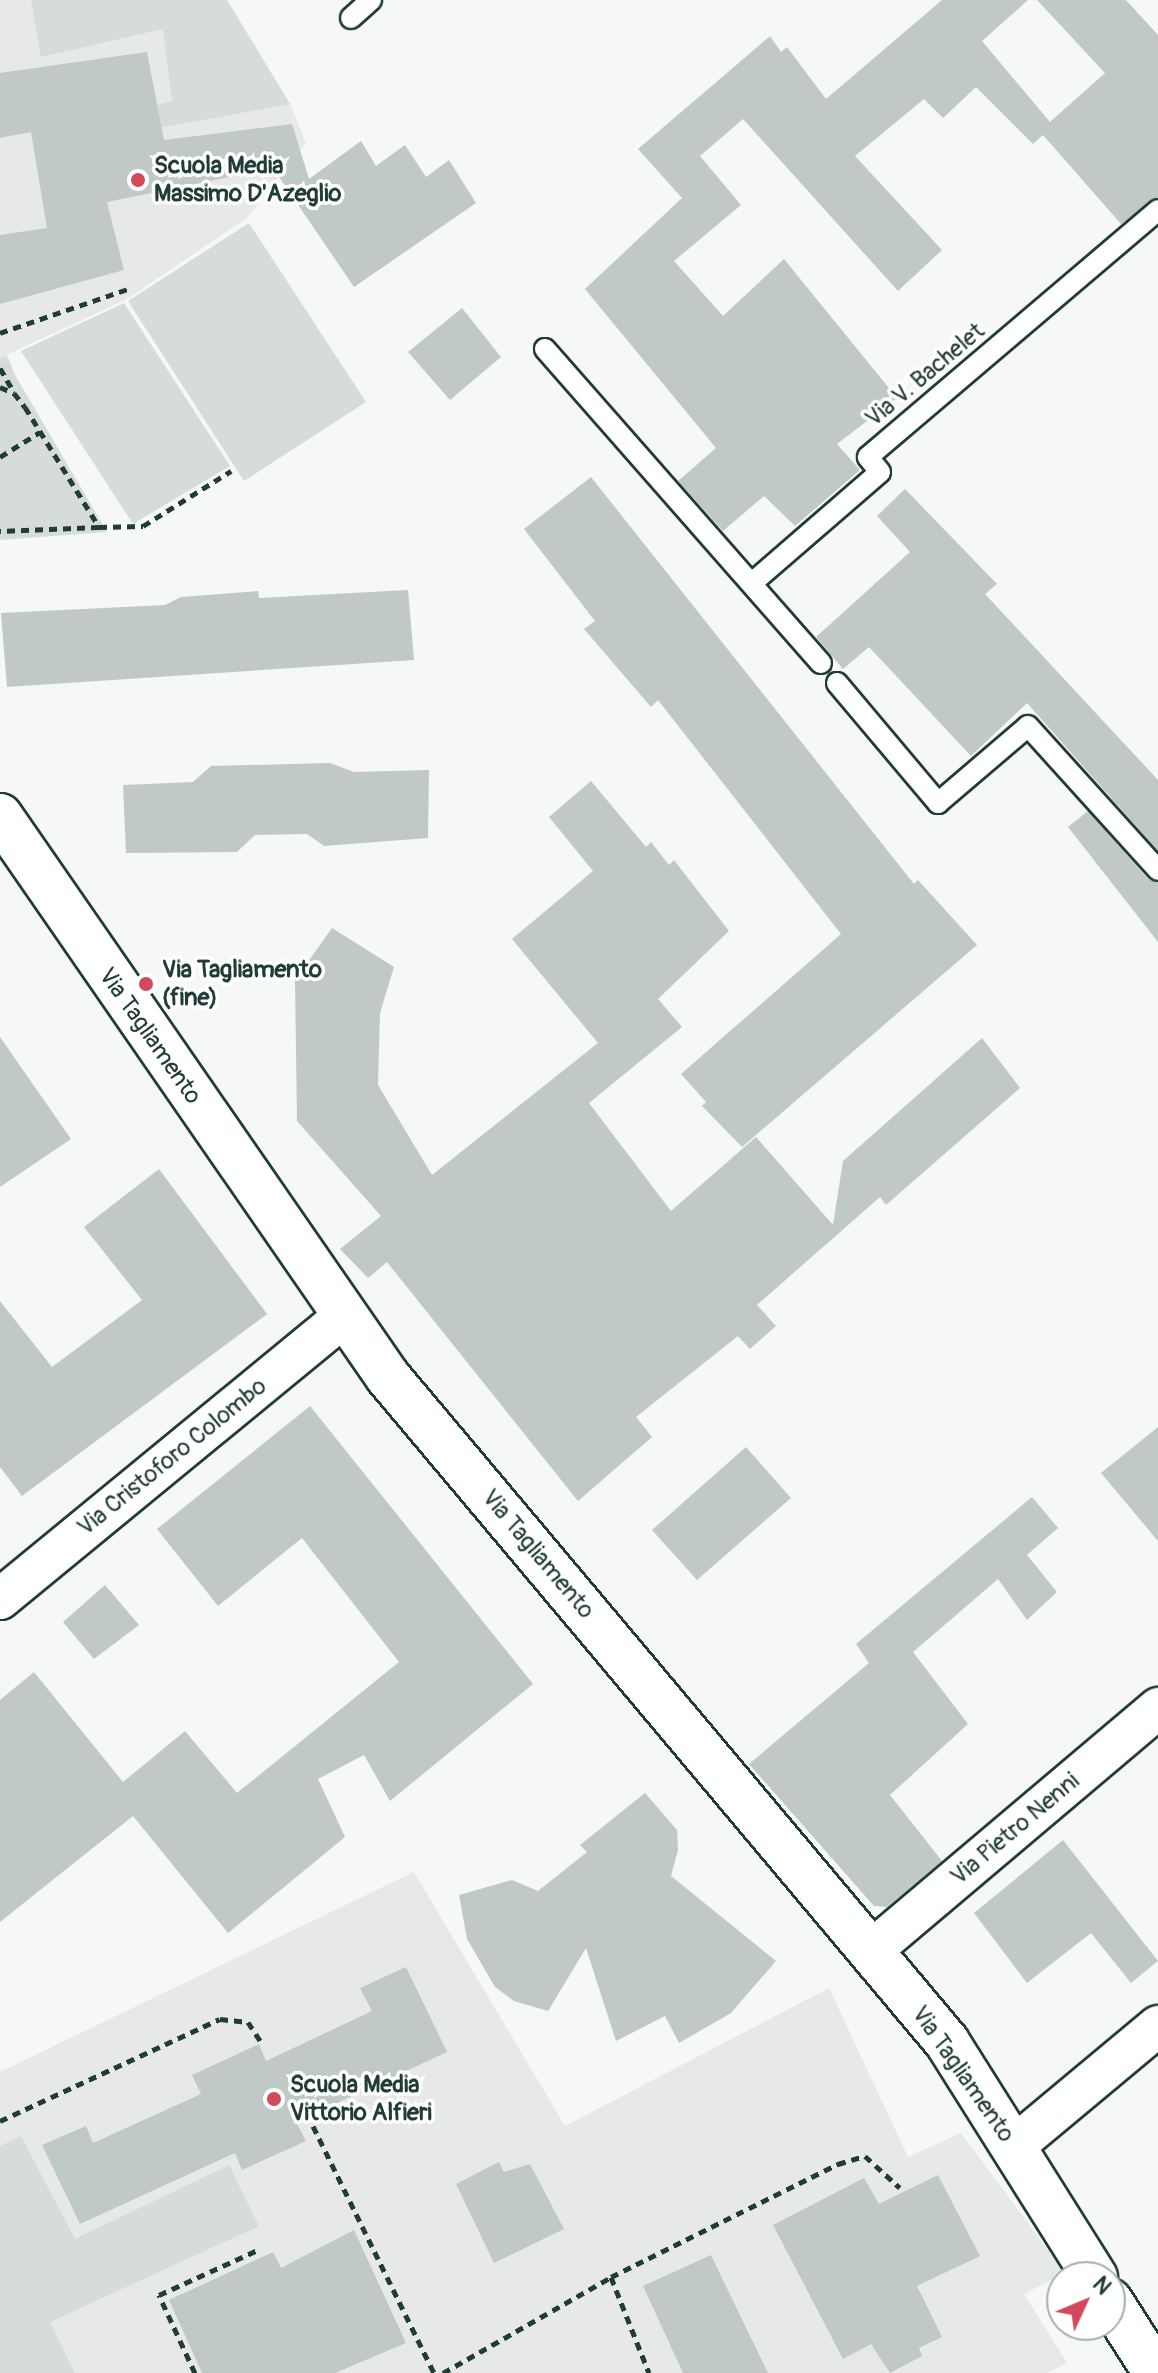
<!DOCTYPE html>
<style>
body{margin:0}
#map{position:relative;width:1158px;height:2373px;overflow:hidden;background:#f6f7f7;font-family:Pangolin,sans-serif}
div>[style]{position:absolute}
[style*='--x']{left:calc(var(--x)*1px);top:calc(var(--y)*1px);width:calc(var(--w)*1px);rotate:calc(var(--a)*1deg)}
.built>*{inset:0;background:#e6e9e8}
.green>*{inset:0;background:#d6dcdb}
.building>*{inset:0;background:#c0c9c6}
.path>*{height:5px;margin-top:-2.5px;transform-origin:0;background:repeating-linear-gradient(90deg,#1f3d34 0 8px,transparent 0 14px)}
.roads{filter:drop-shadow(2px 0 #1f3d34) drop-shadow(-2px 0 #1f3d34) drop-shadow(0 2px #1f3d34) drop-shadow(0 -2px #1f3d34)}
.lane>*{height:20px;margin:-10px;padding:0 10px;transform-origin:10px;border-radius:10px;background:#fff}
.street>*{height:40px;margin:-20px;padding:0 20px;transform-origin:20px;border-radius:20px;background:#fff}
.secondary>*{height:44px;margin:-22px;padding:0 22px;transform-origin:22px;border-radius:22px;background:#fff}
.dots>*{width:22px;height:22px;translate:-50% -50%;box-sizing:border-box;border:4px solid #fff;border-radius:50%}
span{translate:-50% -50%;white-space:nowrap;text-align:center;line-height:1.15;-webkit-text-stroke:7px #fff;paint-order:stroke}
.poi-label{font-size:24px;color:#1f3d34;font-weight:700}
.left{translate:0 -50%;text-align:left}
.street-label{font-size:24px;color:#1f3d34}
.north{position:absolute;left:1046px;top:2261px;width:80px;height:80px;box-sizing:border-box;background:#fff;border:2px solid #a5b1ae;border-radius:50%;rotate:46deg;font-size:22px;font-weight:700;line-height:32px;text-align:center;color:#1f3d34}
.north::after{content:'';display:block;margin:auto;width:28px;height:36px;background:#d1495b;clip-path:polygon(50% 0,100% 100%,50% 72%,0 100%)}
</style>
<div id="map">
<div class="built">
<div style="clip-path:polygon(0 0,227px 0,290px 104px,306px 143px,247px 218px,127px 299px,0 358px)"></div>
<div style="clip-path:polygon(414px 1872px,565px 2126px,829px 1988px,908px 2157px,961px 2133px,1065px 2273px,1024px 2294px,1067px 2363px,1047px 2373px,0 2373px,0 2072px)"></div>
</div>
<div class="green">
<div style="clip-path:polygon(31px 0,227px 0,290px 104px,125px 134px,119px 116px,172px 101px,163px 29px,41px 57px)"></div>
<div style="clip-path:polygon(249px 223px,366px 402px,244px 481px,128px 301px)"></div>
<div style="clip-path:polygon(124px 303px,230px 466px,133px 524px,21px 351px)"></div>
<div style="clip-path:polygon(7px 355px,15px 375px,107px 532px,0 540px,0 358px)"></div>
<div style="clip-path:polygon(21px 2136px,75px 2239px,229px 2165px,259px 2226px,50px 2322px,75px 2373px,0 2373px,0 2146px)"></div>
</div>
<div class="building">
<div style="clip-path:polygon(942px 0,1028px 0,982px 41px,1050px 122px,1105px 73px,1037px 0,1126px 0,1158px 35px,1158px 197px,1121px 224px,1043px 135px,1033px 144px,976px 87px,943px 118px,924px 99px,855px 156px,942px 250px,898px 291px,743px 119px,700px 156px,741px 205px,674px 261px,723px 316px,784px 259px,897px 398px,837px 444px,860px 470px,795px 526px,764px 496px,723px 531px,678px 481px,716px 448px,585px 289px,682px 198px,638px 149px,770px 36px,781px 52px,787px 47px,826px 99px)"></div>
<div style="clip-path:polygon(147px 52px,164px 140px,292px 124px,309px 179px,361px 141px,376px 166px,405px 145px,426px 177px,449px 160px,476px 203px,354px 287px,273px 168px,107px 202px,124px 270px,0 304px,0 235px,47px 228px,31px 132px,0 138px,0 73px)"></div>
<div style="clip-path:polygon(462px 308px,501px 357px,450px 400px,408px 352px)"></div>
<div style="clip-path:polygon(591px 477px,914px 884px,918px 880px,977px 945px,742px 1147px,702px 1106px,706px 1102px,681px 1074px,841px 934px,658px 700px,651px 707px,584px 629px,595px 621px,524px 529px)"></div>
<div style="clip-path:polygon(905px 489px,997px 584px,985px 594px,1158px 780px,1158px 851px,1027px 703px,971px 756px,869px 647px,843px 669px,816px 637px,910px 552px,877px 516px)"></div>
<div style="clip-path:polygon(408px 590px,414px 660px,7px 687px,1px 613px,165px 605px,181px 597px,258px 591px,259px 598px)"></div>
<div style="clip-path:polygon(330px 763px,354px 772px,429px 770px,428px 838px,324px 846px,307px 834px,255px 835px,237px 852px,126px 853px,123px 785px,193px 782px,211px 766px)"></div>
<div style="clip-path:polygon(591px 781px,646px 847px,651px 842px,669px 865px,674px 860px,729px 931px,658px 999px,682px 1027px,589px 1103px,671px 1211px,756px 1137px,833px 1225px,843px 1161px,982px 1038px,1020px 1088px,886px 1205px,880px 1197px,757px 1305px,776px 1326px,750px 1349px,738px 1336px,636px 1417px,652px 1437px,578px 1501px,387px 1262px,368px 1278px,340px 1249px,381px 1216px,297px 1121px,295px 980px,332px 928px,394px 967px,380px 1013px,378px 1085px,432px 1175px,598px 1043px,512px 939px,593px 871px,549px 817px)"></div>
<div style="clip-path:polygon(1088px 811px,1148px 879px,1158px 883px,1158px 942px,1068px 827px)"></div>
<div style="clip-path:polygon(0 1037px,71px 1139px,0 1187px)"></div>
<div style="clip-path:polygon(159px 1169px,267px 1314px,22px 1496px,0 1467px,0 1301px,52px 1367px,142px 1300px,84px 1227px)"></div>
<div style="clip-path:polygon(310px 1406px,533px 1684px,390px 1801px,364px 1755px,318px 1779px,345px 1837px,228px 1933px,133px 1816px,0 1922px,0 1700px,34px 1672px,123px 1782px,185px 1731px,237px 1793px,399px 1662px,302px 1538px,218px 1606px,157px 1529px)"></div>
<div style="clip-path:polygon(1158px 1427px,1158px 1541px,1101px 1473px)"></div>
<div style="clip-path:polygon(746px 1447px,791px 1498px,697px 1580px,652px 1530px)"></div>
<div style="clip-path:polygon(1032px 1497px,1058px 1528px,1027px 1555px,1057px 1592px,1027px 1620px,998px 1579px,913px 1652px,968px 1724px,890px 1795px,942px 1861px,887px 1907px,874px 1906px,749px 1764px,869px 1663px,856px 1644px)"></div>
<div style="clip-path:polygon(105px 1585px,139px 1625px,94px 1659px,63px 1622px)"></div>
<div style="clip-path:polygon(645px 1793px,677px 1830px,678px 1850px,671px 1876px,776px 1961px,731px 2013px,679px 2043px,665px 2016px,616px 2041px,586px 1948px,548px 2011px,514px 2001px,495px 1987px,467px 1939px,459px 1895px,512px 1880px,538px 1891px,587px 1852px,580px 1845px)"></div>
<div style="clip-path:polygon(1063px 1840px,1158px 1961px,1131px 1983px,1091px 1933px,1027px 1983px,974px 1913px)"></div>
<div style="clip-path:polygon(406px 1967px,447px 2052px,296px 2122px,306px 2141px,242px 2170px,235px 2153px,80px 2224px,42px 2145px,86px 2126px,93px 2143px,201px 2094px,192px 2075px,259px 2044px,266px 2061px,372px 2011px,360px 1988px)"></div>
<div style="clip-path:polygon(499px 2162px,504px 2172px,530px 2164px,564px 2229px,494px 2263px,456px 2184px)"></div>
<div style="clip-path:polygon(938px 2175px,980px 2256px,917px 2286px,942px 2337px,919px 2348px,922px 2356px,890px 2373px,871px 2344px,843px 2359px,773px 2225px,864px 2178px,879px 2204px)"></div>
<div style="clip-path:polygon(354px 2230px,406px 2343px,335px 2373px,202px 2373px,169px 2300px,273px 2252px,281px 2268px)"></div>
<div style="clip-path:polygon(711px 2255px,720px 2274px,768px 2373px,683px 2373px,643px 2286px)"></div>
</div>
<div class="path">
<div style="--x:0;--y:333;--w:139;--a:-19"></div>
<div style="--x:0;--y:368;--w:28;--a:60"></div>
<div style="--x:0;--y:387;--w:15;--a:23"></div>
<div style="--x:14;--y:393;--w:18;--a:52"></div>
<div style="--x:25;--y:407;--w:141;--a:58.3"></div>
<div style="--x:99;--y:527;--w:99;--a:177.7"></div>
<div style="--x:0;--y:457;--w:47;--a:-32"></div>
<div style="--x:99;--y:527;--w:44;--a:-1.3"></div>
<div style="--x:143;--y:526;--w:104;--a:-32"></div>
<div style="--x:0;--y:2121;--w:242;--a:-24.9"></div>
<div style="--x:220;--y:2019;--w:28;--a:6"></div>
<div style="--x:248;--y:2022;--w:27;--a:57"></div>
<div style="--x:313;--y:2126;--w:275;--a:63.9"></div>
<div style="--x:611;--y:2277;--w:103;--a:68.4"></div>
<div style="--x:195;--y:2373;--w:86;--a:-114.8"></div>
<div style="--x:159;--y:2295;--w:111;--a:-24.5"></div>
<div style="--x:443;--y:2373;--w:193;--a:-29.7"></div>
<div style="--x:611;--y:2277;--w:254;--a:-26.5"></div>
<div style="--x:838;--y:2164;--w:28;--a:-17"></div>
<div style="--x:865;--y:2156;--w:47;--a:42.4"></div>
</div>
<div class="roads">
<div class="lane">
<div style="--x:351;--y:18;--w:27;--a:-42"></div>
<div style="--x:545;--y:349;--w:418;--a:48.7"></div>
<div style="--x:752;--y:583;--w:169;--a:-40.9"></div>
<div style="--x:880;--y:472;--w:19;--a:-129"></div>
<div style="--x:868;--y:457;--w:381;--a:-40.4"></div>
<div style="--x:837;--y:683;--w:157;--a:49.9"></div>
<div style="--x:938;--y:803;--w:118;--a:-40.5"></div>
<div style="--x:1028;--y:726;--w:194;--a:47.9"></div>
</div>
<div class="street">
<div style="--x:0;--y:1599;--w:445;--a:-39.4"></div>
<div style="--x:872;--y:1950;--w:375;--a:-40.2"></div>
<div style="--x:1013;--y:2147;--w:189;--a:-39.8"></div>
</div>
<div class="secondary">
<div style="--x:0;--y:816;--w:682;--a:55.33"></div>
<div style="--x:388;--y:1377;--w:869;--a:49.95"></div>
<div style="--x:947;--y:2042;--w:278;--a:57.8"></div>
<div style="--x:1110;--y:2301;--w:85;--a:57.4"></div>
</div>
</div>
<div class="dots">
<div style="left:138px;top:180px;background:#d1495b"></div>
<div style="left:146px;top:984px;background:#d1495b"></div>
<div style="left:274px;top:2099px;background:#d1495b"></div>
</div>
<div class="poi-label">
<span class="left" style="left:154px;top:180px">Scuola Media<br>Massimo D'Azeglio</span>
<span class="left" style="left:162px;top:984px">Via Tagliamento<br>(fine)</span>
<span class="left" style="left:290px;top:2099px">Scuola Media<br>Vittorio Alfieri</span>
</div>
<div class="street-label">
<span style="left:925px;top:375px;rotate:-40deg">Via V. Bachelet</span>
<span style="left:150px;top:1036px;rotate:55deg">Via Tagliamento</span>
<span style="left:172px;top:1457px;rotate:-39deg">Via Cristoforo Colombo</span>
<span style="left:538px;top:1554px;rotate:50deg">Via Tagliamento</span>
<span style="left:1015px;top:1829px;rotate:-40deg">Via Pietro Nenni</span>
<span style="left:963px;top:2074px;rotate:55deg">Via Tagliamento</span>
</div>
<div class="north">N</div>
</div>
